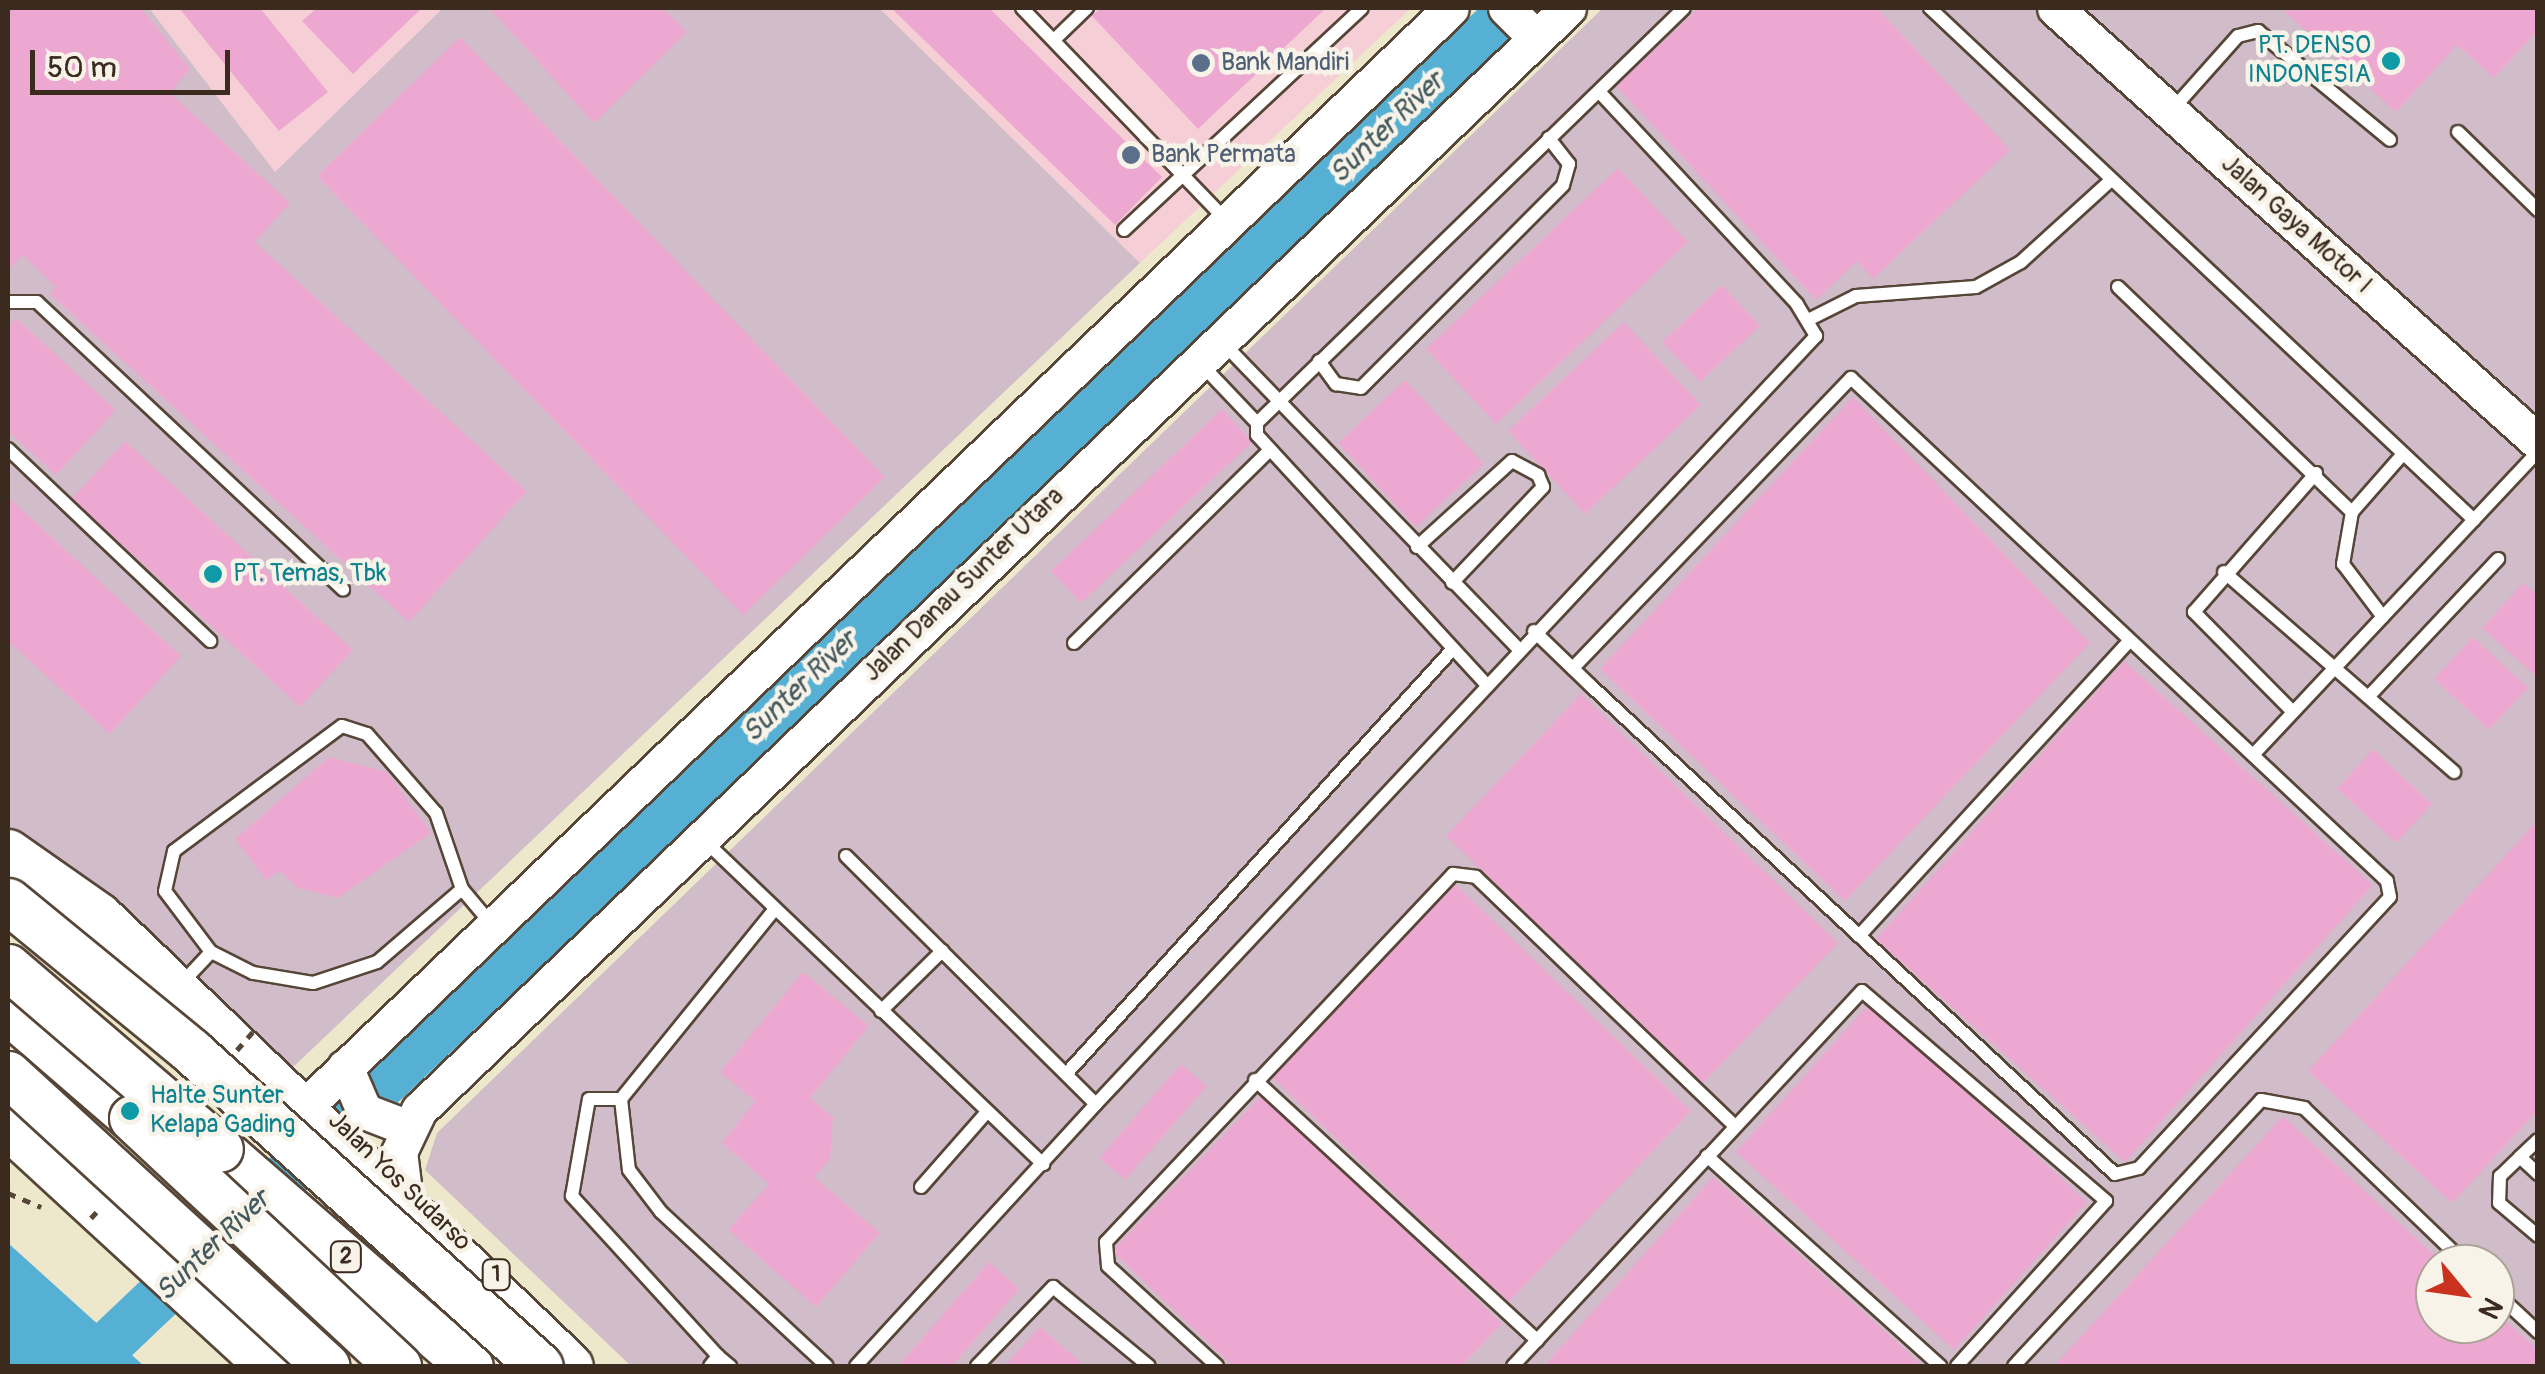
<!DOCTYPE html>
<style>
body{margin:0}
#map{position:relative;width:2545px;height:1374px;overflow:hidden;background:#ede7cc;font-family:Pangolin,sans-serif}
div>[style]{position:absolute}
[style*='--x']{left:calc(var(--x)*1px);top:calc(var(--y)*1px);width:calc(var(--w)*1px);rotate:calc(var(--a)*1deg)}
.built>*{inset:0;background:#f6cfd6}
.industrial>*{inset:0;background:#d1bdc9}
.water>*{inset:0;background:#55b0d3}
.stream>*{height:8px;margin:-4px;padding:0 4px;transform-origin:4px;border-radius:4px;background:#55b0d3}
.river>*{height:48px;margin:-24px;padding:0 24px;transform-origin:24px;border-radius:24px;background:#55b0d3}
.building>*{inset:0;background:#eda8d1}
.path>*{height:5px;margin-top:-2.5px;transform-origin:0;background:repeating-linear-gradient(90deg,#564638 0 8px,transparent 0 16px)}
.roads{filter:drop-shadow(2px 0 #564638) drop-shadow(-2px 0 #564638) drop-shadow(0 2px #564638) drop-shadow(0 -2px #564638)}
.lane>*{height:12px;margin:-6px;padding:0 6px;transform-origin:6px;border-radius:6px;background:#fff}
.secondary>*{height:35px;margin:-17.5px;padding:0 17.5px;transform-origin:17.5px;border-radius:17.5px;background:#fff}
.highway>*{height:45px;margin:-22.5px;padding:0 22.5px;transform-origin:22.5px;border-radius:22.5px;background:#fff}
.path-bridge>*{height:5px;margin-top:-2.5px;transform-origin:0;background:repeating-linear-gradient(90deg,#564638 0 8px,transparent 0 16px)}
.bridges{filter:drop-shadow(2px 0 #564638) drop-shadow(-2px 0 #564638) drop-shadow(0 2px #564638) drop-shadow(0 -2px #564638)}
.highway-bridge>*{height:45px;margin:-22.5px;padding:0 22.5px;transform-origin:22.5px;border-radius:22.5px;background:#fff}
.dots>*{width:28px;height:28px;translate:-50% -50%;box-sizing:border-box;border:5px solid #f7f3e8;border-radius:50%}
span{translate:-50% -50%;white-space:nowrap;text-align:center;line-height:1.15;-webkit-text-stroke:9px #f7f3e8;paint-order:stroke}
.shield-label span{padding:2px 8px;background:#f7f3e8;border:2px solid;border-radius:8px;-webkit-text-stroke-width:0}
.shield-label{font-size:22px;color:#3b2a1e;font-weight:700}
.culture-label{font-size:25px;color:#0d838f}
.right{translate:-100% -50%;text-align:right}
.left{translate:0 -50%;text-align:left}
.service-label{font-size:25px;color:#4e5e75}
.street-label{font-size:25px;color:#3b2a1e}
.water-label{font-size:28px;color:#44595d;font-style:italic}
.frame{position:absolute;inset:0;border:10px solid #3b2a1e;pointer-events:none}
.north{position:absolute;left:2415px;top:1244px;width:100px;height:100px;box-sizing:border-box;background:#f7f3e8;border:2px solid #aca397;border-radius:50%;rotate:119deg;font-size:28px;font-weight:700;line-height:40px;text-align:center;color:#3b2a1e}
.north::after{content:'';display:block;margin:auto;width:35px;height:45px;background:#c8321e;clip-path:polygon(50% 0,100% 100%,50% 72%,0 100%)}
.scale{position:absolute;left:30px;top:50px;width:200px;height:45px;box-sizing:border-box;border:5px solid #3b2a1e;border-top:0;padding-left:12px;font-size:30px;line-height:35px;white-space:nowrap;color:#3b2a1e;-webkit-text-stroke:8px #f7f3e8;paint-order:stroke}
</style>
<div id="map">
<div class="built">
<div style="clip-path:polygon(149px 8px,443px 8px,275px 173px)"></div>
<div style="clip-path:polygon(879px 8px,1411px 8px,1140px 263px)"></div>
</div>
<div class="industrial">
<div style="clip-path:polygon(8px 8px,149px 8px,275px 172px,443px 8px,879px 8px,1140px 263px,290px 1070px,8px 867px)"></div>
<div style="clip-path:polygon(evenodd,1603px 8px,2537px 8px,2537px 1366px,631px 1366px,425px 1170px,437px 1133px,1603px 8px,2435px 1264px,2495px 1264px,2495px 1324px,2435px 1324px,2435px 1264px)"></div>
</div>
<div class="water">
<div style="clip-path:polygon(8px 1243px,144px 1366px,8px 1366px)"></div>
</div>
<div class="stream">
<div style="--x:1441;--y:29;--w:35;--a:46"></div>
</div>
<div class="river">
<div style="--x:86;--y:1366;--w:1971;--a:-43.56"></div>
</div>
<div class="building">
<div style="clip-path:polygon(8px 8px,141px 8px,190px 69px,170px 93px,290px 203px,255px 242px,527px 491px,409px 622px,50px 294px,56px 287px,22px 255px,8px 271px)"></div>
<div style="clip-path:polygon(179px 8px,260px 8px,328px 92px,279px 131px)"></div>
<div style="clip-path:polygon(317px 8px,422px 8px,353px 74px,302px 21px)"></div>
<div style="clip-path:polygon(489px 8px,663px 8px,687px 32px,594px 123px)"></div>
<div style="clip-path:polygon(891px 8px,989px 8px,1162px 177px,1115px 225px)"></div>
<div style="clip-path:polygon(1101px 8px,1326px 8px,1198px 129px,1092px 16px)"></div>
<div style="clip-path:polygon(1699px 8px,1877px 8px,2010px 150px,1873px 279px,1857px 261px,1816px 300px,1616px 86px)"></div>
<div style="clip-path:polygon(2281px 8px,2538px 8px,2538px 30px,2494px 78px,2457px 45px,2396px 112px)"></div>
<div style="clip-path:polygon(460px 37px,885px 477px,743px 615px,317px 176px)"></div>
<div style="clip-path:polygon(1618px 168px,1688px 242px,1496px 424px,1426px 349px)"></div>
<div style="clip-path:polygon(1722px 285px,1760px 326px,1700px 382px,1662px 342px)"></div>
<div style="clip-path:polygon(16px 318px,116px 410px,56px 475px,8px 431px,8px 328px)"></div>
<div style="clip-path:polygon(1624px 322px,1701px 405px,1585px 514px,1508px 431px)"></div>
<div style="clip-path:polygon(1405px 380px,1484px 464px,1416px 527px,1338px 443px)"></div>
<div style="clip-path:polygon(1853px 397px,2090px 643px,1845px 901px,1600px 669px)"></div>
<div style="clip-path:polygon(1222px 409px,1252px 442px,1081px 603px,1051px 571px)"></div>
<div style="clip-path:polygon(125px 441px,353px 650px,300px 707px,72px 499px)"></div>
<div style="clip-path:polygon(8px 497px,181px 656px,110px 734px,8px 641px)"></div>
<div style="clip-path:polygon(2523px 583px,2538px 596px,2538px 678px,2482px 628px)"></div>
<div style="clip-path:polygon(2473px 637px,2528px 688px,2489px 730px,2434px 679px)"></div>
<div style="clip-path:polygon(2124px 661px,2373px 885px,2125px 1162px,1876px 939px)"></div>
<div style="clip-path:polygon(1581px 694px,1838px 943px,1703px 1083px,1446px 836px)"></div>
<div style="clip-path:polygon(2373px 749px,2432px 804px,2396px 843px,2337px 789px)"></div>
<div style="clip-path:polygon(329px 757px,387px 772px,431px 833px,338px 898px,298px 888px,280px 871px,266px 880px,235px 839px)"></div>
<div style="clip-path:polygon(2538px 820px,2538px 1110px,2452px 1203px,2308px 1071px)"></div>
<div style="clip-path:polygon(1454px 883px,1691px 1111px,1508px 1303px,1270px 1075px)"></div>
<div style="clip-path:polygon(803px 972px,869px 1026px,810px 1098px,833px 1117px,830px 1159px,814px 1177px,880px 1233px,816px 1307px,728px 1230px,769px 1184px,722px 1143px,755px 1101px,720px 1072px)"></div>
<div style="clip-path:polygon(1869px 1004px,2087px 1202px,1954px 1350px,1736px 1152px)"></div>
<div style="clip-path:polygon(1181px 1064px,1207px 1086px,1125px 1180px,1099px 1158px)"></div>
<div style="clip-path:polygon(1263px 1094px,1502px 1324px,1461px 1366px,1233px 1366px,1112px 1251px)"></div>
<div style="clip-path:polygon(2283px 1116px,2444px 1264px,2435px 1264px,2435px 1324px,2495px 1324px,2495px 1311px,2538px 1350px,2538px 1366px,2054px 1366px)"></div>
<div style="clip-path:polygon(1713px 1177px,1923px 1366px,1544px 1366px)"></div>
<div style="clip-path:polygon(989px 1262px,1019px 1289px,952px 1366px,898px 1366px)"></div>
<div style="clip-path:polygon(1040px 1327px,1085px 1366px,1005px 1366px)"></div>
</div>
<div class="path">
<div style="--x:8;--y:1193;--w:36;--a:23"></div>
</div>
<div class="roads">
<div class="lane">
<div style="--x:1022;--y:8;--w:297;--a:46.1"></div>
<div style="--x:1930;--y:8;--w:747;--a:43.26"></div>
<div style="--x:1054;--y:40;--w:46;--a:-44.1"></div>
<div style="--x:2172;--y:110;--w:99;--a:-48.3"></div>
<div style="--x:2238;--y:36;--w:21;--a:-14"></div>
<div style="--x:2258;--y:31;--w:171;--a:39.5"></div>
<div style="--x:2458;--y:132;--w:112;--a:44.3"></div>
<div style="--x:1124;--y:230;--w:325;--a:-43"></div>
<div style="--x:2118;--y:287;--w:325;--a:43.9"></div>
<div style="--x:2352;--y:512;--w:53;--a:99.8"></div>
<div style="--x:2343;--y:564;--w:66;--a:53"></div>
<div style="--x:8;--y:302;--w:29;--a:0"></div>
<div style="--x:37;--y:302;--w:420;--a:43.2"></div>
<div style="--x:1810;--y:319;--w:51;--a:-26.6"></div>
<div style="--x:1856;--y:296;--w:120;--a:-4.3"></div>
<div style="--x:1976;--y:287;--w:51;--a:-29.1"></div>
<div style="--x:2021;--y:262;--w:122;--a:-42.3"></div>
<div style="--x:1224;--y:344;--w:423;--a:46"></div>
<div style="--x:1319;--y:361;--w:29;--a:54"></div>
<div style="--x:1336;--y:384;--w:25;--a:9"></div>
<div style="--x:1361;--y:388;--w:286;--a:-45.1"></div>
<div style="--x:1563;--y:185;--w:22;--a:-74"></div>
<div style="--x:1569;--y:164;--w:33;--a:-128"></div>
<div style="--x:1200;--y:363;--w:83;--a:46.5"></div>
<div style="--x:8;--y:449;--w:279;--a:43.5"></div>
<div style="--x:2352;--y:512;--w:77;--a:-48.7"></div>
<div style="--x:1417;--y:547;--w:128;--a:-42.2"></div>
<div style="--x:1512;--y:461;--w:30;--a:28"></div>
<div style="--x:1538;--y:475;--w:13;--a:67"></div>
<div style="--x:1543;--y:487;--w:132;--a:133.5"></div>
<div style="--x:2224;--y:572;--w:305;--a:41"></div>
<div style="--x:1534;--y:631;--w:78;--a:44"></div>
<div style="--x:1590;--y:685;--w:717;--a:42.97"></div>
<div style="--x:2115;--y:1174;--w:25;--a:-14"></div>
<div style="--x:2139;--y:1168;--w:369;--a:-47.2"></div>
<div style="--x:2390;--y:897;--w:16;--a:-101"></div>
<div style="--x:2387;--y:881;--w:735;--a:-136.82"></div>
<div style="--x:1851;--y:378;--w:402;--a:133.8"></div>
<div style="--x:1074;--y:643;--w:275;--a:-44.6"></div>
<div style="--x:1485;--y:683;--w:337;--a:-132.6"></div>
<div style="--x:1257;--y:435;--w:12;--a:-90"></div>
<div style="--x:1257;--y:423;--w:595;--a:-44.18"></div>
<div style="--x:2370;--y:695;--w:187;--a:-46.7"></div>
<div style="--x:2293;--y:712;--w:141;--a:-134.7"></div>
<div style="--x:2194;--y:612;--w:185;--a:-48.7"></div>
<div style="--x:2253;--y:755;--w:416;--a:-46.8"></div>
<div style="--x:705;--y:841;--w:468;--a:43.7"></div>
<div style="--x:846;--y:856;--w:352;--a:44.8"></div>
<div style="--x:1096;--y:1104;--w:355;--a:132.5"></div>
<div style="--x:462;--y:889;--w:112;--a:139.3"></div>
<div style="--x:377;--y:962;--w:67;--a:161.8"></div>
<div style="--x:313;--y:983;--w:61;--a:-170.5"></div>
<div style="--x:253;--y:973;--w:47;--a:-153.4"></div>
<div style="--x:211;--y:952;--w:76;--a:-127"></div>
<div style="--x:165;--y:891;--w:41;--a:-77.3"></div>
<div style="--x:174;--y:851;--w:209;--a:-36.7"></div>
<div style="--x:342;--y:726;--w:26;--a:18"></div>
<div style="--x:367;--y:734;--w:105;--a:48.9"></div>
<div style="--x:436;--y:813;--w:80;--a:71.1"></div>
<div style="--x:462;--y:889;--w:48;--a:50"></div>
<div style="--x:1859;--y:936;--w:400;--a:-47.5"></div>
<div style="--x:182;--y:983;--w:42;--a:-46.9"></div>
<div style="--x:881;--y:1011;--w:86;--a:-44.5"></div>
<div style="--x:1066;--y:1074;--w:573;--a:-47.69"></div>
<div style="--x:1255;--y:1080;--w:384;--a:42.7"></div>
<div style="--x:621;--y:1099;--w:243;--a:-51"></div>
<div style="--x:1096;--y:1104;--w:1053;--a:-46.85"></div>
<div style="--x:1816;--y:336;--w:37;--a:-121"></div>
<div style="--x:1797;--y:304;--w:290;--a:-133"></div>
<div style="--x:2538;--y:1140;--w:25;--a:137"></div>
<div style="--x:2520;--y:1157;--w:25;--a:43"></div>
<div style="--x:1707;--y:1156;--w:314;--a:42"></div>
<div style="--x:2520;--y:1157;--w:28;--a:136"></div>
<div style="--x:2500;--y:1176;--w:27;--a:92"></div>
<div style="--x:2499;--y:1203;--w:51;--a:40.2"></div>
<div style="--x:921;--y:1187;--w:100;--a:-48.7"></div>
<div style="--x:2495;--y:1292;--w:59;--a:42.9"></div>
<div style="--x:718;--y:1356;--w:16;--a:40"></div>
<div style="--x:710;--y:1366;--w:13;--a:-51"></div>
<div style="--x:718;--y:1356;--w:217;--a:-132.4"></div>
<div style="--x:572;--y:1196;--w:98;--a:-80.1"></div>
<div style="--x:589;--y:1099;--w:32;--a:0"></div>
<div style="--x:621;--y:1099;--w:71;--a:83.6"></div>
<div style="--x:629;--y:1170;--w:53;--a:52.7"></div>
<div style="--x:661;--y:1212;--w:226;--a:42.9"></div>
<div style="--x:977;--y:1366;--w:110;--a:-46.1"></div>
<div style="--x:1053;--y:1287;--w:124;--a:39.5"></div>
<div style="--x:1217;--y:1366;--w:148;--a:-137.5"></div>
<div style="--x:1108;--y:1266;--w:24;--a:-95"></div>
<div style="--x:1106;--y:1242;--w:506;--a:-46.68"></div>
<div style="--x:1453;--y:874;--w:23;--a:7"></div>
<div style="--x:1476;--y:877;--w:359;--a:43.9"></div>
<div style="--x:1513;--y:1366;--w:512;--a:-47.06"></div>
<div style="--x:1862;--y:991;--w:322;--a:40.7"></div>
<div style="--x:2106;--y:1201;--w:222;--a:132.1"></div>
<div style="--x:2014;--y:1366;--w:363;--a:-47.1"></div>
<div style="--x:2261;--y:1100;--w:44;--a:10.5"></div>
<div style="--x:2304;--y:1108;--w:225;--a:43.9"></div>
</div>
<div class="secondary">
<div style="--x:1506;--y:8;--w:42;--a:45"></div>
<div style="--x:2055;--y:8;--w:649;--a:41.94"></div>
<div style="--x:345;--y:1067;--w:48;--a:66.6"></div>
<div style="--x:364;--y:1111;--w:47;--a:21.1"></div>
<div style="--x:313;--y:1099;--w:1576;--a:-43.79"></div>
<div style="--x:403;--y:1184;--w:32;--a:-97"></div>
<div style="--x:399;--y:1152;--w:47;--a:-64.5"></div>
<div style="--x:419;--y:1110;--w:1592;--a:-43.8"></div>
</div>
<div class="highway">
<div style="--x:8;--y:852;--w:111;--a:35.1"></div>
<div style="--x:99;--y:916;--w:651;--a:43.69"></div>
<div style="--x:8;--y:1011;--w:164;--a:40.8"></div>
<div style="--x:8;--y:1126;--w:355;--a:42.6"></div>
<div style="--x:220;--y:1149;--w:331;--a:41"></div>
</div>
</div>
<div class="path-bridge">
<div style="--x:237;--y:1050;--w:29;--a:-49"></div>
<div style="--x:91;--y:1218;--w:16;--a:-47"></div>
</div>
<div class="bridges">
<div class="highway-bridge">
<div style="--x:8;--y:901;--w:237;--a:39.3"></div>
<div style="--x:191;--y:1051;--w:470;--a:42.1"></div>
<div style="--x:8;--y:967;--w:279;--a:40.6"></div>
<div style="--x:8;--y:1074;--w:432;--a:42.5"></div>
<div style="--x:132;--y:1118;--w:364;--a:43"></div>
</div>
</div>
<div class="dots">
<div style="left:2391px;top:61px;background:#0f9aa8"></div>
<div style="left:1201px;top:63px;background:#5c6f8a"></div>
<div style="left:1131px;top:155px;background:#5c6f8a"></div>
<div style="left:213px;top:574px;background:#0f9aa8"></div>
<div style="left:130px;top:1111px;background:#0f9aa8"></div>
</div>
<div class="shield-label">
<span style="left:346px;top:1257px">2</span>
<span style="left:496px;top:1275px">1</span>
</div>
<div class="culture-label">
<span class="right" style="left:2371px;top:61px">PT. DENSO<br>INDONESIA</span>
<span class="left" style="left:233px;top:574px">PT. Temas, Tbk</span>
<span class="left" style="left:150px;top:1111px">Halte Sunter<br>Kelapa Gading</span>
</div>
<div class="service-label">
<span class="left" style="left:1221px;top:63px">Bank Mandiri</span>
<span class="left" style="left:1151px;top:155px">Bank Permata</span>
</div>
<div class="street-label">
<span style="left:2296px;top:225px;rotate:42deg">Jalan Gaya Motor I</span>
<span style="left:964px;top:585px;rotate:-44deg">Jalan Danau Sunter Utara</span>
<span style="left:399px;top:1182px;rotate:44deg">Jalan Yos Sudarso</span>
</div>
<div class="water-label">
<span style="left:1387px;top:128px;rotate:-44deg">Sunter River</span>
<span style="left:800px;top:687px;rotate:-44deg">Sunter River</span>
<span style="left:213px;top:1246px;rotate:-44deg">Sunter River</span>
</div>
<div class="frame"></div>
<div class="north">N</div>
<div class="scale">50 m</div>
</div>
